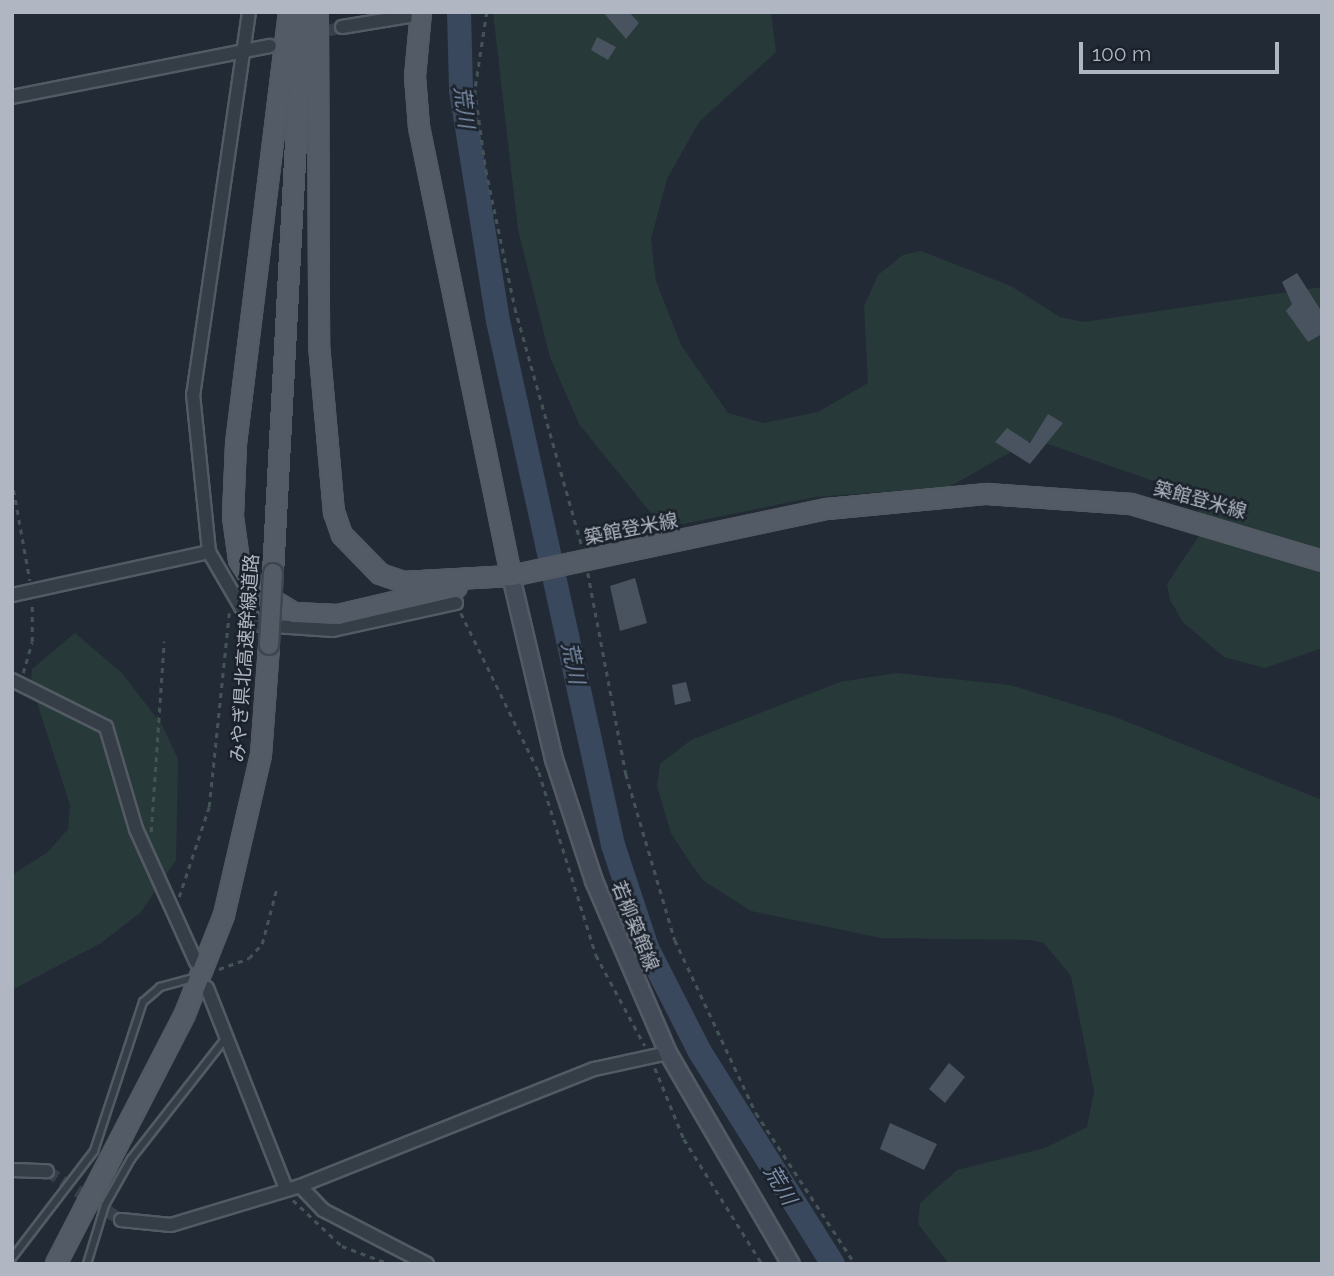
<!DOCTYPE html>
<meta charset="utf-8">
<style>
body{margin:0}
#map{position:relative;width:1334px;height:1276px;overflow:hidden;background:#222b35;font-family:Raleway,"Noto Sans JP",sans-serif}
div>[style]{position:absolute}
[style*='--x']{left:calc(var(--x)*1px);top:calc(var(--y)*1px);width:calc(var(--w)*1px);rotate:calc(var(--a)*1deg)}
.green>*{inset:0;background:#273938}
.river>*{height:24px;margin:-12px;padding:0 12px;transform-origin:12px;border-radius:12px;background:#39485d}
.building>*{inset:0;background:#49525f}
.street-tunnel>*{height:12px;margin-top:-6px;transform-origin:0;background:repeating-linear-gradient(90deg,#37404a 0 12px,transparent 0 18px)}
.path>*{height:2.5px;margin-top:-1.25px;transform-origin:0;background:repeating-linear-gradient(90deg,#445456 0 5px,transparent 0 10px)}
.roads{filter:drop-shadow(2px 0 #535a64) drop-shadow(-2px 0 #535a64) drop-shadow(0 2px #535a64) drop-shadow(0 -2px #535a64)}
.lane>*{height:6px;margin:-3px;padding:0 3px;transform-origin:3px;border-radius:3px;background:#353d46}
.street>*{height:12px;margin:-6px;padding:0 6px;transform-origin:6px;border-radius:6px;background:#353d46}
.secondary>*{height:16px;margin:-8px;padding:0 8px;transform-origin:8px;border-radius:8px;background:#444c59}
.primary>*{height:18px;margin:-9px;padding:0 9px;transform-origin:9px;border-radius:9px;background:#535c66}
.bridges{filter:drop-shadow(2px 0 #3f4650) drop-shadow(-2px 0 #3f4650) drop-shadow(0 2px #3f4650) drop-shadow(0 -2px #3f4650)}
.primary-bridge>*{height:18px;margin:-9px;padding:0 9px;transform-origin:9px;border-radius:9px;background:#535c66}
span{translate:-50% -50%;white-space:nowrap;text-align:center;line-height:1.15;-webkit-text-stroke:5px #1b222b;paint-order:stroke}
.street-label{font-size:19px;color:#b0b7c3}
.water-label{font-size:21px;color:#7b8ea9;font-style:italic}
.frame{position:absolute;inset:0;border:14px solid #b0b7c3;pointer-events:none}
.scale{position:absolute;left:1079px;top:42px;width:200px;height:32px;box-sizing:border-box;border:4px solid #b0b7c3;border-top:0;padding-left:9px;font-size:21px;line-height:24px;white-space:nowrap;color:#b0b7c3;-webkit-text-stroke:5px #1b222b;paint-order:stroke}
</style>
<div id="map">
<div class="green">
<div style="clip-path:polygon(493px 12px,771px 12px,776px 52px,699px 122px,667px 179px,651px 239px,656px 281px,681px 345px,728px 413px,764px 423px,818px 412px,868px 383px,864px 306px,878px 275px,903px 255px,921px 251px,1011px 286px,1060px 317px,1084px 322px,1322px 287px,1322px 648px,1265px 668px,1224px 657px,1183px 622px,1170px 600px,1167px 584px,1204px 528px,1196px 505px,1173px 488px,1034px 439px,949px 487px,815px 497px,663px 528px,579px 424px,550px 357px,518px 230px)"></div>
<div style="clip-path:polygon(75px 633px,122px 673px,162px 725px,178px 759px,176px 860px,141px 912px,101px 943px,12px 990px,12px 875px,48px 852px,68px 829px,70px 805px,31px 684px,32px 669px)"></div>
<div style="clip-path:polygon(896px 673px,1010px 685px,1118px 718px,1322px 800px,1322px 1264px,949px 1264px,918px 1224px,920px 1203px,957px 1170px,1045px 1148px,1087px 1127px,1094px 1091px,1071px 976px,1044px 943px,1031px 940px,881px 938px,751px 911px,704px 881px,691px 864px,671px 833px,657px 786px,660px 764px,691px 740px,840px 682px)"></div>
</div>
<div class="river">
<div style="--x:459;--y:12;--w:78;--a:88.5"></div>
<div style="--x:461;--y:90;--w:234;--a:80.9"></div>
<div style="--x:498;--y:321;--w:536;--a:77.62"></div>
<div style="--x:613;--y:845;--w:108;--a:71.7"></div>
<div style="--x:647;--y:948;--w:117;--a:63"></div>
<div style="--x:700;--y:1052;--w:250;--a:57.9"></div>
</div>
<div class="building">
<div style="clip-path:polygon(603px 12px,629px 12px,639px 23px,626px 39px)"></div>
<div style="clip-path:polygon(597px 37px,616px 47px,608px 60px,591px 50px)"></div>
<div style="clip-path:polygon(1297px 273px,1322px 312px,1322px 334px,1308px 342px,1286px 311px,1292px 304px,1282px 282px)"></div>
<div style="clip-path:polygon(1048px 414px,1063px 423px,1030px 464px,995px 442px,1007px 428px,1030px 443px)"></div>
<div style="clip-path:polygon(635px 578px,647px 623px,620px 631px,610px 586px)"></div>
<div style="clip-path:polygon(686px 682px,691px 701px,675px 705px,672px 685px)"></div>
<div style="clip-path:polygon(949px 1063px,965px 1077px,945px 1103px,929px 1089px)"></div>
<div style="clip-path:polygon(890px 1123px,937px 1144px,924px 1170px,880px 1149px)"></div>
</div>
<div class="street-tunnel">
<div style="--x:311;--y:35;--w:32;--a:-14"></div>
<div style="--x:47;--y:1171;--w:89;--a:33.5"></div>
</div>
<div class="path">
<div style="--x:487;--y:12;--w:79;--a:98.7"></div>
<div style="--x:475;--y:90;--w:81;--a:82.2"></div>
<div style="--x:486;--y:170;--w:141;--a:78.1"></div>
<div style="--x:515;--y:308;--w:247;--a:74.3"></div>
<div style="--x:12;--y:480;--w:102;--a:79.8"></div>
<div style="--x:588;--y:573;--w:205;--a:79.3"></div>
<div style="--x:626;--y:774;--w:173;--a:73.6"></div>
<div style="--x:675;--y:940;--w:191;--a:64.9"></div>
<div style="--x:756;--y:1113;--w:181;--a:56.7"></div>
<div style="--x:461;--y:613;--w:177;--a:63.9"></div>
<div style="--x:539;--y:772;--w:192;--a:72.7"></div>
<div style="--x:596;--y:955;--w:103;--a:61.7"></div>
<div style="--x:23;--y:673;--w:32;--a:-74"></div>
<div style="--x:32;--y:642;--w:38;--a:-90"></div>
<div style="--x:151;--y:832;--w:191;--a:-86.1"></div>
<div style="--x:179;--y:897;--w:95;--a:-71.6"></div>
<div style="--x:209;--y:807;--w:195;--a:-84.1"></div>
<div style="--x:219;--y:969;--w:32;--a:-20"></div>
<div style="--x:249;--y:958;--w:19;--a:-47"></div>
<div style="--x:262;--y:944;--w:55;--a:-75.2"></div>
<div style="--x:655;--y:1068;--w:77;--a:67.8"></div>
<div style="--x:684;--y:1139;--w:147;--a:58"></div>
<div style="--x:293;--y:1200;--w:67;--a:43.2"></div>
<div style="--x:342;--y:1246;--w:51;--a:20.6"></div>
</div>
<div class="roads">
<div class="lane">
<div style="--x:12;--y:1258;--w:135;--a:-52.5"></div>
<div style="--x:94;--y:1151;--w:157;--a:-71.8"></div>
<div style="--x:143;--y:1002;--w:23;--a:-41"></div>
<div style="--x:160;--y:987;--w:31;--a:-15"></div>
<div style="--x:87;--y:1264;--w:62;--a:-73"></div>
<div style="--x:105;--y:1205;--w:53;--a:-60.5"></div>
<div style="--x:131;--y:1159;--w:152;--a:-51.9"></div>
</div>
<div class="street">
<div style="--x:249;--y:12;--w:386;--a:98.3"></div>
<div style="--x:193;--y:394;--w:159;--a:84.2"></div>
<div style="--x:209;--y:552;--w:64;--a:59.8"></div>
<div style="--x:241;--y:607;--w:26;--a:43"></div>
<div style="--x:260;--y:625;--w:73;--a:3.9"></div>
<div style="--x:333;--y:630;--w:126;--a:-12.4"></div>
<div style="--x:342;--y:27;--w:80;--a:-9.3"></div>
<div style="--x:12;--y:97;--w:263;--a:-11.2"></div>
<div style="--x:12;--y:595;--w:202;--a:-12.3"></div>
<div style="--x:12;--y:680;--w:105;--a:26.6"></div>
<div style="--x:106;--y:727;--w:106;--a:73.6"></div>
<div style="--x:136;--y:829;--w:146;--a:65.7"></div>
<div style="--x:207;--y:988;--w:216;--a:68.5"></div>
<div style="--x:12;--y:1170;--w:35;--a:2"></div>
<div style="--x:300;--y:1186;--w:33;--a:46"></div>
<div style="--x:323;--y:1210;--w:117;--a:27.4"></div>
<div style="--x:121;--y:1220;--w:50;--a:5.7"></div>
<div style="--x:171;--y:1225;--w:135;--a:-16.8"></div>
<div style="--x:300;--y:1186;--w:316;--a:-21.7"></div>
<div style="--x:594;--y:1069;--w:76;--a:-12.2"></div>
</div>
<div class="secondary">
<div style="--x:511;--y:576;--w:188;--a:76.8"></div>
<div style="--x:554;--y:759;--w:128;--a:71.8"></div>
<div style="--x:594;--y:881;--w:187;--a:66.7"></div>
<div style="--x:668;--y:1053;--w:244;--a:59.8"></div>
</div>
<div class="primary">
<div style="--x:289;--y:12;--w:435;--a:97"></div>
<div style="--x:236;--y:444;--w:73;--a:92.4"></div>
<div style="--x:233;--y:517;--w:43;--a:82.1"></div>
<div style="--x:239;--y:560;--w:38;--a:58"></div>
<div style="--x:259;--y:592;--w:41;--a:31"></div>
<div style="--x:294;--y:613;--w:44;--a:2.6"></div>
<div style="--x:338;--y:615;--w:122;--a:-13.2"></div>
<div style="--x:318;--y:12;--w:333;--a:89.8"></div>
<div style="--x:319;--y:345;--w:168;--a:84.9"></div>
<div style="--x:334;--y:512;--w:24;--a:71"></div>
<div style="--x:342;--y:535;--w:54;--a:45.7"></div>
<div style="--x:380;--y:574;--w:24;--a:19"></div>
<div style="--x:403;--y:582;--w:108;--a:-3.2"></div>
<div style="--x:511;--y:576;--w:323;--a:-12"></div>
<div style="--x:827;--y:509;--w:161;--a:-5.4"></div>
<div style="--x:987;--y:494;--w:144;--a:4"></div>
<div style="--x:1131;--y:504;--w:199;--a:16.6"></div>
<div style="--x:421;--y:12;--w:65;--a:95.3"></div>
<div style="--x:415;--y:77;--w:50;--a:85.4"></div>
<div style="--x:419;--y:127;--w:458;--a:78.4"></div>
<div style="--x:273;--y:573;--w:562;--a:-86.94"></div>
<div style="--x:56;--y:1264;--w:281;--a:-62.7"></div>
<div style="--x:185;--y:1014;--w:106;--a:-68.5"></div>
<div style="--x:224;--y:915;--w:164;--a:-77"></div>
<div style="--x:261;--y:755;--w:110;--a:-85.8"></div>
</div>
</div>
<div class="bridges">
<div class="primary-bridge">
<div style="--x:269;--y:645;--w:72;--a:-86.8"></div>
</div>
</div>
<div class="street-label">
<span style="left:1200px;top:500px;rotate:15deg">築館登米線</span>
<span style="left:631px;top:529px;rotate:-11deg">築館登米線</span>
<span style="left:245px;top:658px;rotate:-86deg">みやぎ県北高速幹線道路</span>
<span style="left:635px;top:926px;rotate:68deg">若柳築館線</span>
</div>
<div class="water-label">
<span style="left:464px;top:107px;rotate:83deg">荒川</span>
<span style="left:573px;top:663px;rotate:78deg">荒川</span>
<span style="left:780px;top:1185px;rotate:59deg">荒川</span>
</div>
<div class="frame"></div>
<div class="scale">100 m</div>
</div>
